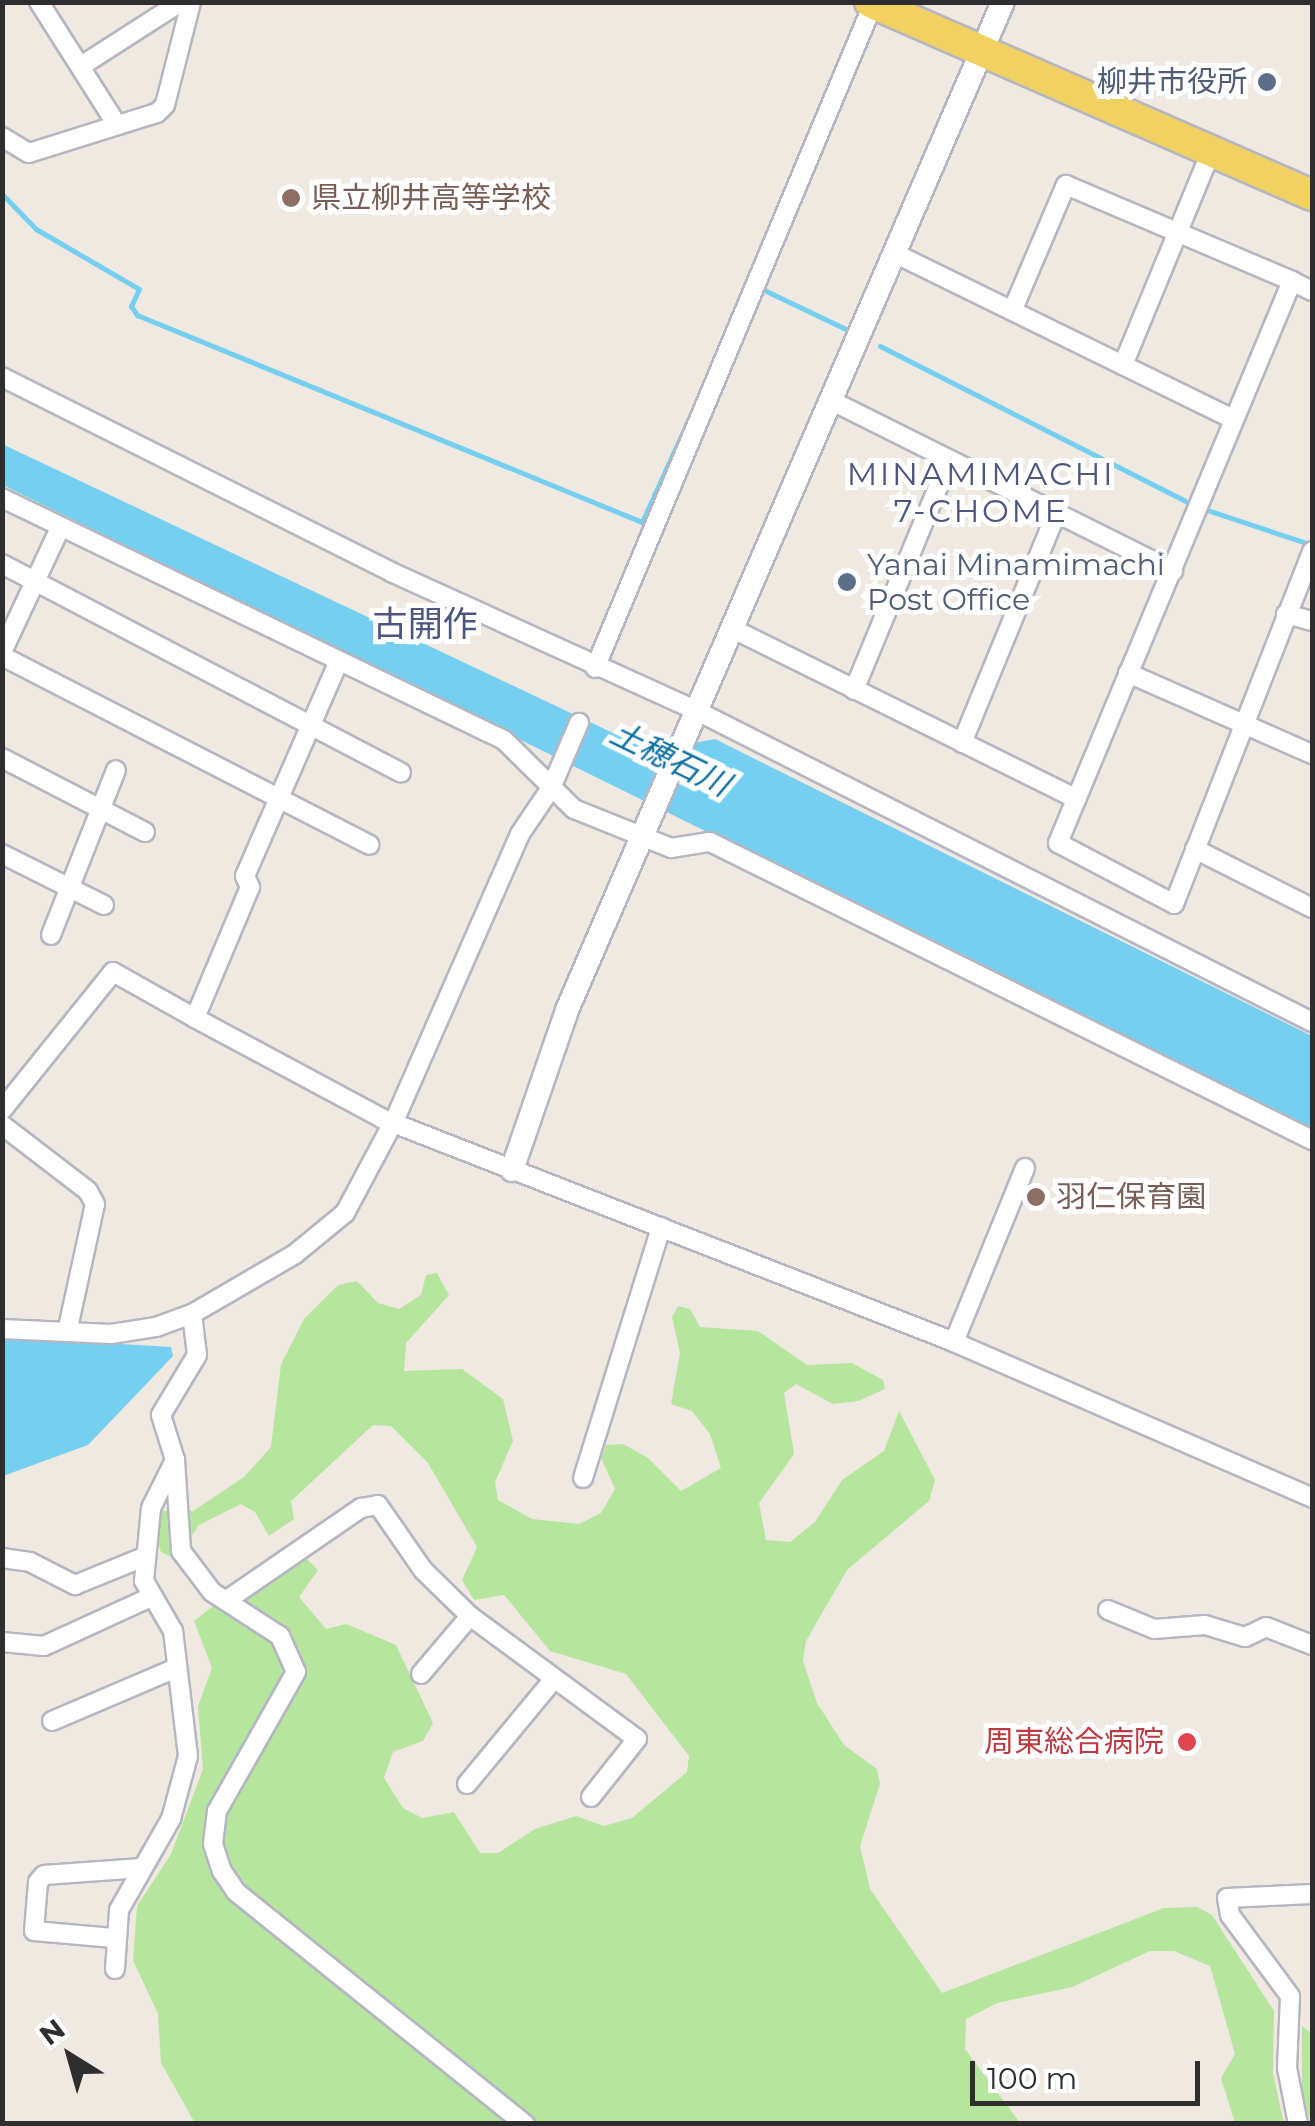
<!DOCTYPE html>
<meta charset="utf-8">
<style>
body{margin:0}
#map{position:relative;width:1315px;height:2126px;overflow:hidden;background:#efe9e1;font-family:Montserrat,"Noto Sans JP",sans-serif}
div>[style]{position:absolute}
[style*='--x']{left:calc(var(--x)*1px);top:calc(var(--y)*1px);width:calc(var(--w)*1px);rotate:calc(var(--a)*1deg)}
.green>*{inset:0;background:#b6e59e}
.water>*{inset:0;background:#75cff0}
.stream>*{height:5px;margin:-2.5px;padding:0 2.5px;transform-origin:2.5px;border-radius:2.5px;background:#75cff0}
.roads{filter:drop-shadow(2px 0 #b4b7c1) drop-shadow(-2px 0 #b4b7c1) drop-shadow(0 2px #b4b7c1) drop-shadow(0 -2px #b4b7c1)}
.minor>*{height:18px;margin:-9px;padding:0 9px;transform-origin:9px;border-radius:9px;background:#fff}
.tertiary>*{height:22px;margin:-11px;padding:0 11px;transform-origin:11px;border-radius:11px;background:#fff}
.primary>*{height:30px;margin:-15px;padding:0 15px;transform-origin:15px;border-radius:15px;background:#f2d163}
.dots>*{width:28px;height:28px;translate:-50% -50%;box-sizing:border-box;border:5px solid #fff;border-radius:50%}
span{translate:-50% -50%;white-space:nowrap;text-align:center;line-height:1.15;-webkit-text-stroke:10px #fff;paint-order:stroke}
.service-label{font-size:30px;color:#4e5e75}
.right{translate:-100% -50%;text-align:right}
.left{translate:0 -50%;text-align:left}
.education-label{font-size:30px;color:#785e54}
.health-label{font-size:30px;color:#be3a42}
.neighbourhood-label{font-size:32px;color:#4d5680;letter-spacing:2.5px}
.water-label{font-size:32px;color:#0d6fa3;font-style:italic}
.quarter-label{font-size:35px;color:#4d5680}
.frame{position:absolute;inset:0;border:5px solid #2e2e2e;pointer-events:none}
.north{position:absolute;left:20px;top:2006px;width:100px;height:100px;-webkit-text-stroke:8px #fff;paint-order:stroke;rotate:323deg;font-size:28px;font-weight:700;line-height:40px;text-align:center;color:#2e2e2e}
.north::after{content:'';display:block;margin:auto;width:35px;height:45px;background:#2e2e2e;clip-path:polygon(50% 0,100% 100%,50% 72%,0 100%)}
.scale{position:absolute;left:970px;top:2061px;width:230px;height:45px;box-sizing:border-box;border:5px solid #2e2e2e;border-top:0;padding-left:12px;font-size:30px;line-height:35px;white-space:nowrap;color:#2e2e2e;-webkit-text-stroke:8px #fff;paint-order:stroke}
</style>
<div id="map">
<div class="green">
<div style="clip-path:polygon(437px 1273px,449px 1295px,406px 1343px,404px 1371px,462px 1369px,503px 1399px,513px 1441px,495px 1482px,498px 1500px,532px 1519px,579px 1524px,601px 1513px,615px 1489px,601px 1458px,606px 1445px,623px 1444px,648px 1458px,681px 1491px,721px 1468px,710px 1434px,692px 1411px,671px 1404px,680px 1353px,672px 1317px,678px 1306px,690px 1309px,700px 1327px,758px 1331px,807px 1365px,852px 1363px,883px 1380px,885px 1389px,858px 1401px,833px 1404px,796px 1384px,784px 1393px,794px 1454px,759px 1503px,766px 1540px,790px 1542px,815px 1522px,842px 1480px,884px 1451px,899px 1411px,935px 1480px,929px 1501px,847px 1570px,806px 1641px,803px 1661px,817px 1703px,844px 1745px,877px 1769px,880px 1784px,860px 1846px,870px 1889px,942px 1993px,1164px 1908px,1197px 1907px,1212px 1915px,1274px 2011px,1273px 2074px,1284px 2123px,1235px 2123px,1221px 2078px,1235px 2054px,1210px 1966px,1174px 1951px,1150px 1951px,1072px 1987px,997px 2003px,966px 2019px,965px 2049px,1021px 2124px,195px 2123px,161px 2063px,158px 2014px,133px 1960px,137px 1906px,171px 1854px,203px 1769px,198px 1706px,212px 1668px,194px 1621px,218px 1602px,243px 1602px,306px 1558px,318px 1570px,299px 1597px,326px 1629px,346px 1624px,396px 1645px,433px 1723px,423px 1741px,393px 1752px,384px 1778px,403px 1808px,422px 1818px,454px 1812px,480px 1853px,498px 1853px,535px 1829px,576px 1816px,604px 1826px,632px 1818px,687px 1772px,689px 1756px,626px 1674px,550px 1651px,504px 1595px,474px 1600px,462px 1580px,477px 1547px,428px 1463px,391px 1426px,373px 1425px,291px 1501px,294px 1519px,269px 1536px,255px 1512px,241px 1504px,199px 1525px,176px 1559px,161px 1552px,155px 1532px,161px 1511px,193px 1511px,244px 1477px,271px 1447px,281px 1364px,304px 1319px,338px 1285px,357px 1281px,378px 1303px,399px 1309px,421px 1295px,426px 1275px)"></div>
<div style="clip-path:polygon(1302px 2026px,1312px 2034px,1312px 2123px,1302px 2098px)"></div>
</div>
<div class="water">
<div style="clip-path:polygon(2px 444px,651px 751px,715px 739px,1312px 1036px,1312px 1130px,3px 485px)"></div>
<div style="clip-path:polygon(3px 1337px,171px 1347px,173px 1356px,88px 1445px,3px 1476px)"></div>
</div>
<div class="stream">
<div style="--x:2;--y:194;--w:49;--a:45.8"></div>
<div style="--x:36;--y:229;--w:119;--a:30.2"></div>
<div style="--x:139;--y:289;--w:19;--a:115"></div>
<div style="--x:131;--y:306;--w:11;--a:56"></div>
<div style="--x:137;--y:315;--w:546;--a:22.29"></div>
<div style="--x:642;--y:522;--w:155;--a:-65.6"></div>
<div style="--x:760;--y:288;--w:95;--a:25.5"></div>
<div style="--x:880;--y:346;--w:352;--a:26.9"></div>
<div style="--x:1204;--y:509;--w:114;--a:18.4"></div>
</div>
<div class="roads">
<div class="minor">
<div style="--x:39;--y:2;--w:146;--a:57.6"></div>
<div style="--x:81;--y:66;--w:117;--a:-32.7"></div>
<div style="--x:179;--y:3;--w:11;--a:10"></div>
<div style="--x:2;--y:137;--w:31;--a:31"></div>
<div style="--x:29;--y:153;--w:134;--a:-17.4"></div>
<div style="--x:157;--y:113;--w:11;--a:-45"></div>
<div style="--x:165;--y:105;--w:106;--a:-75.8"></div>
<div style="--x:896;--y:254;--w:375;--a:26.1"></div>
<div style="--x:1292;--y:281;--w:22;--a:27"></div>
<div style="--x:1013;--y:309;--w:135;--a:-66.9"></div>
<div style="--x:1066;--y:185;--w:246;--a:23"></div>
<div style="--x:1292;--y:281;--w:609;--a:112.61"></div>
<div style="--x:1058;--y:843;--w:131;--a:27.7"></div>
<div style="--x:1174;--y:904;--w:379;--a:-68.6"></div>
<div style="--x:1123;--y:365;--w:231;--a:-67.6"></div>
<div style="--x:2;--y:377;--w:435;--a:26.6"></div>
<div style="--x:391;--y:572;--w:338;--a:24.4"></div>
<div style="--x:699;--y:712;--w:687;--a:26.83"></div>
<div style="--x:834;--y:402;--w:379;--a:26.5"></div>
<div style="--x:2;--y:498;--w:557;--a:25.74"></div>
<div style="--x:504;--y:740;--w:98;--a:44.6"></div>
<div style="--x:574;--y:809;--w:105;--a:21.9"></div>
<div style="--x:671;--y:848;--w:39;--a:-9"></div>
<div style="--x:710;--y:842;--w:672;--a:26.34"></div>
<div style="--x:2;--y:564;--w:450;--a:27.6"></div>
<div style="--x:1286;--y:614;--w:27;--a:15"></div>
<div style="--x:735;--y:630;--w:381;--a:26.3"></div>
<div style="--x:2;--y:652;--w:137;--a:-64.9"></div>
<div style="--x:2;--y:656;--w:413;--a:27.2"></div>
<div style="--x:338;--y:663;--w:232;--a:113.6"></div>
<div style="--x:245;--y:876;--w:12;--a:66"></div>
<div style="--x:250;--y:887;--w:142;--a:112.8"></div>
<div style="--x:195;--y:1018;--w:213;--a:28.2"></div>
<div style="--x:383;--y:1119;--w:613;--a:21.33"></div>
<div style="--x:954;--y:1342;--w:391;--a:23.5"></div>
<div style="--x:595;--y:668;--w:722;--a:-67.27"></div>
<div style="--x:1128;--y:673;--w:201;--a:23.8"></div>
<div style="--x:854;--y:690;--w:248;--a:-67.5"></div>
<div style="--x:962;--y:743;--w:248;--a:-67.7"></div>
<div style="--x:2;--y:758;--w:161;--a:27.4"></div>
<div style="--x:1195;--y:849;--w:131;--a:26.8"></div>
<div style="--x:2;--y:854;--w:114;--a:26.6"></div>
<div style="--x:51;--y:935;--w:177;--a:-68.5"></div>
<div style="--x:2;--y:1110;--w:177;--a:-51.2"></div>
<div style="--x:113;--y:972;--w:94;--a:29.3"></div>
<div style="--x:2;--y:1125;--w:108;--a:37.5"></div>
<div style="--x:88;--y:1191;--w:15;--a:62"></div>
<div style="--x:95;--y:1204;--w:131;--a:102.3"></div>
<div style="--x:192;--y:1314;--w:41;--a:83"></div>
<div style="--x:197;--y:1355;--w:70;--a:121"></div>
<div style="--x:161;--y:1415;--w:47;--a:72.7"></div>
<div style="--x:175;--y:1460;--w:91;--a:86.2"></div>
<div style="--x:181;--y:1551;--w:51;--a:52.9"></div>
<div style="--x:212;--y:1592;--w:81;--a:32.9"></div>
<div style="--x:280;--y:1636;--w:39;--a:66"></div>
<div style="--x:296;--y:1672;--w:160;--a:119.6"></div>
<div style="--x:217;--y:1811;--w:33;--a:97"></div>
<div style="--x:213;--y:1844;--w:28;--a:72"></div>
<div style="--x:222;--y:1871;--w:25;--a:56"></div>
<div style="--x:236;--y:1892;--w:371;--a:38.8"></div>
<div style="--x:2;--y:1329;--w:109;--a:2.6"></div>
<div style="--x:111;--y:1334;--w:46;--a:-8.8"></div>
<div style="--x:156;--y:1327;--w:38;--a:-20"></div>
<div style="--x:192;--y:1314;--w:119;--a:-30.2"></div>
<div style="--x:295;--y:1254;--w:65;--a:-39.4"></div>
<div style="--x:345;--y:1213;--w:106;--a:-62"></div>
<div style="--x:395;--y:1119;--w:311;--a:-66.3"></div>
<div style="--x:520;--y:834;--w:55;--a:-56"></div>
<div style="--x:551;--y:788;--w:71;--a:-66.7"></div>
<div style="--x:954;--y:1342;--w:188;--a:-67.8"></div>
<div style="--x:583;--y:1478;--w:263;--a:-72.7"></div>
<div style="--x:2;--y:1558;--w:28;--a:8"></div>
<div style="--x:30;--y:1562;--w:51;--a:27.1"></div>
<div style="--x:75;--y:1585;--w:74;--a:-22.1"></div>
<div style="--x:227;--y:1600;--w:163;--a:-34.5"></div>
<div style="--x:361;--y:1508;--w:17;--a:-10"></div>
<div style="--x:378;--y:1505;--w:79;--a:55.3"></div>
<div style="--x:423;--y:1570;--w:66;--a:44.4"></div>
<div style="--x:470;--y:1616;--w:207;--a:36.4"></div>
<div style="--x:637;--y:1739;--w:74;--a:128.4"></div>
<div style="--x:1108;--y:1610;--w:50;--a:22.4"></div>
<div style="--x:1154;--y:1629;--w:51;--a:-4.5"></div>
<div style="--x:1205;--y:1625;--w:42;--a:16.7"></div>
<div style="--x:1245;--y:1637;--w:23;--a:-25"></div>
<div style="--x:1266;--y:1627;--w:49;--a:21.4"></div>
<div style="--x:2;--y:1642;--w:42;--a:5.4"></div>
<div style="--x:44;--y:1646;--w:118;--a:-24.6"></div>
<div style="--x:421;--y:1674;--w:76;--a:-49.8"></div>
<div style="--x:52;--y:1721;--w:135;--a:-23.1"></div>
<div style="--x:467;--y:1784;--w:135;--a:-50.4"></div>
<div style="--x:113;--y:1938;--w:79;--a:-174.9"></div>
<div style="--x:34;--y:1931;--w:49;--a:-85.3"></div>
<div style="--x:38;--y:1882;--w:9;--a:-49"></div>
<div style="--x:44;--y:1875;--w:98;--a:-4.1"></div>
<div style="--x:115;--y:1969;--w:59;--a:-86.1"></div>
<div style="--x:119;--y:1910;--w:105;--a:-60.3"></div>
<div style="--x:171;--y:1819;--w:65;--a:-74.9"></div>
<div style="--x:188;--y:1756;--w:126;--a:-96.8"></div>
<div style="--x:173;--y:1631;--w:58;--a:-120.1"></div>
<div style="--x:144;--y:1581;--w:73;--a:-84.5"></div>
<div style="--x:151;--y:1508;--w:54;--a:-63.4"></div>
<div style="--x:1298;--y:2124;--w:57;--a:-101.1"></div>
<div style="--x:1287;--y:2068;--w:72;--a:-87.6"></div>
<div style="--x:1290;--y:1996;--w:101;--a:-126.5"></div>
<div style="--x:1230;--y:1915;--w:17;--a:-100"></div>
<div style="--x:1227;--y:1898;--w:85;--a:-2.7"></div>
</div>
<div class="tertiary">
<div style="--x:512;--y:1170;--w:169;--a:-71"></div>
<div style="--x:567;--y:1010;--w:1098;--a:-66.61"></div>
</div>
<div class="primary">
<div style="--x:870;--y:2;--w:482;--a:23.6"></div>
</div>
</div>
<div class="dots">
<div style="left:1267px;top:82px;background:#5c6f8a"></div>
<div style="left:291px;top:198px;background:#8d6e63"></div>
<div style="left:847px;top:582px;background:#5c6f8a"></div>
<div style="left:1036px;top:1197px;background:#8d6e63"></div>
<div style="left:1187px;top:1742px;background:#e0444e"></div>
</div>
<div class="service-label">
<span class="right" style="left:1247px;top:82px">柳井市役所</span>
<span class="left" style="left:867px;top:582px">Yanai Minamimachi<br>Post Office</span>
</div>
<div class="education-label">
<span class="left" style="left:311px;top:198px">県立柳井高等学校</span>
<span class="left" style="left:1056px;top:1197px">羽仁保育園</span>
</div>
<div class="health-label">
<span class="right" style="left:1164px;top:1742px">周東総合病院</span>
</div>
<div class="neighbourhood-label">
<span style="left:981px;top:493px">MINAMIMACHI<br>7-CHOME</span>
</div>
<div class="water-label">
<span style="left:670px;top:759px;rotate:26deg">土穂石川</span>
</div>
<div class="quarter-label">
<span style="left:425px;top:624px">古開作</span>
</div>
<div class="frame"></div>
<div class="north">N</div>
<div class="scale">100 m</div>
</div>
